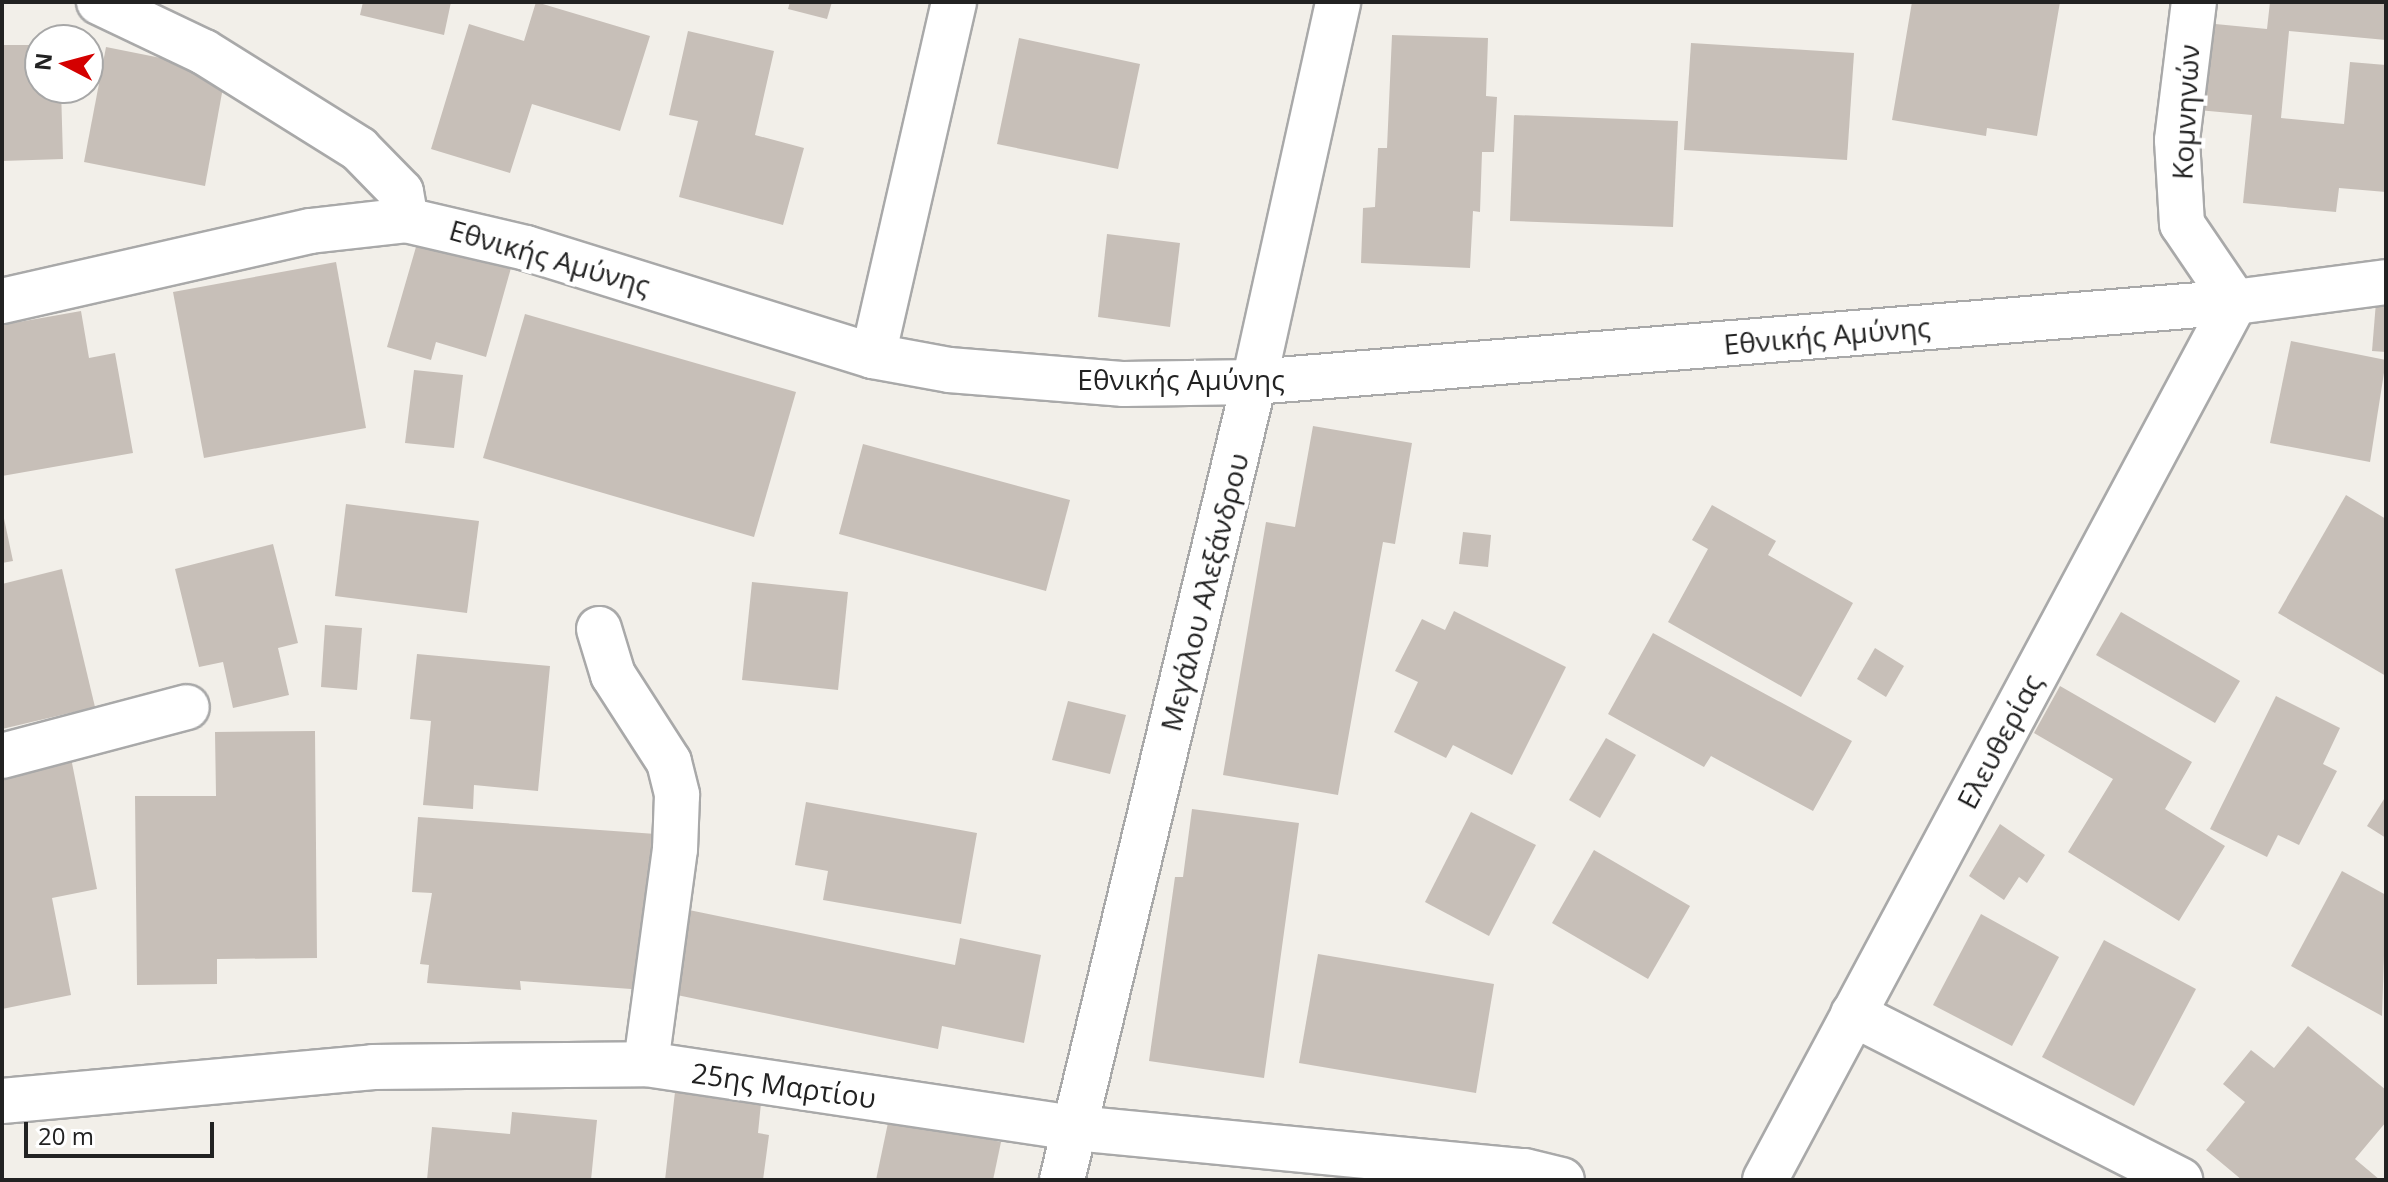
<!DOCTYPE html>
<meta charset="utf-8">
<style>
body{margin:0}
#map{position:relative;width:2388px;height:1182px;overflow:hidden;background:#f2efe9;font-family:"Open Sans",sans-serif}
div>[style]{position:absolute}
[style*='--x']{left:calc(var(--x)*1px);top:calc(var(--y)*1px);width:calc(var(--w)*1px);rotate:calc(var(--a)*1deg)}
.building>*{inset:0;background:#c7bfb8}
.roads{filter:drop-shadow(2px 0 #a9a9a9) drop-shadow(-2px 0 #a9a9a9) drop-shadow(0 2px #a9a9a9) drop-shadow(0 -2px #a9a9a9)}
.street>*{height:44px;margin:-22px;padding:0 22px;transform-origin:22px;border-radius:22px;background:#fff}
span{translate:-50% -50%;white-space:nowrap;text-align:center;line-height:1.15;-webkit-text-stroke:8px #fff;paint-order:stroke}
.street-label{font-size:28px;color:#222}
.frame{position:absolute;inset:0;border:4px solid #222;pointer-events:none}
.north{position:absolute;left:24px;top:24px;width:80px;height:80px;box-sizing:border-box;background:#fff;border:2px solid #a7a7a7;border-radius:50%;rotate:276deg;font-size:22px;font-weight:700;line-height:32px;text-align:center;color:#222}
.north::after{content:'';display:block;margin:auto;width:28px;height:36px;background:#d40000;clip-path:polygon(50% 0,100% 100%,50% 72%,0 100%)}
.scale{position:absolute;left:24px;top:1122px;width:190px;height:36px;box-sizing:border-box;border:4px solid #222;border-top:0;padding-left:10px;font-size:24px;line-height:28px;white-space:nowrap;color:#222;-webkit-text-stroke:6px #fff;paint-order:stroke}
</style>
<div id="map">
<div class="building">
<div style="clip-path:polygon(363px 2px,451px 2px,444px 35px,360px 15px)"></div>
<div style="clip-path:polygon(536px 2px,650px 36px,620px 131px,532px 104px,510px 173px,431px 149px,469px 24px,524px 41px)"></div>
<div style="clip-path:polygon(790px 2px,832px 2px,827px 19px,788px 9px)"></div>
<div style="clip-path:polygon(1912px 2px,2060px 2px,2037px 136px,1987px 128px,1986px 136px,1892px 120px)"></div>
<div style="clip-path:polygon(2270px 2px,2386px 2px,2386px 40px,2289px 31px,2281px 118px,2344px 124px,2350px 62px,2386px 65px,2386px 192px,2339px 188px,2336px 212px,2243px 203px,2252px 115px,2198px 110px,2205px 23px,2267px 29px)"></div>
<div style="clip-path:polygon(688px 31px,774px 51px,755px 135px,804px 148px,783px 225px,679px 197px,698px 121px,669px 115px)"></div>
<div style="clip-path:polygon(1392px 35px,1488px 38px,1486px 96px,1497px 97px,1494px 152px,1482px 152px,1480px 212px,1473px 211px,1470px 268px,1361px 263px,1363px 208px,1375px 207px,1378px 148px,1387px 148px)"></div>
<div style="clip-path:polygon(1019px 38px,1140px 64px,1118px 169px,997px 144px)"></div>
<div style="clip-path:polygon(1691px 43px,1854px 53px,1847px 160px,1684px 150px)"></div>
<div style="clip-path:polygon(2px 45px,40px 45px,40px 88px,61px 88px,63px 159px,2px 161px)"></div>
<div style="clip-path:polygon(106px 47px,226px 71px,205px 186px,84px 162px)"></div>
<div style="clip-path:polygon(1514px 115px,1678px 121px,1673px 227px,1510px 221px)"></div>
<div style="clip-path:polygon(1107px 234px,1180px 243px,1170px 327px,1098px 317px)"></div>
<div style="clip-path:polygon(418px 240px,511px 268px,486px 357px,436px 342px,431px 360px,387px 347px)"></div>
<div style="clip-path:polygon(336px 262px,366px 428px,204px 458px,173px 292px)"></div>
<div style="clip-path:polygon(2376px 302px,2386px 303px,2386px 352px,2372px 351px)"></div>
<div style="clip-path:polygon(81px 311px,89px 358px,115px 353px,133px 453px,2px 476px,2px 325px)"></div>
<div style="clip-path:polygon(525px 314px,796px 392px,754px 537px,483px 458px)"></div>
<div style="clip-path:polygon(2291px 341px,2386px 360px,2370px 462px,2270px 443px)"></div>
<div style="clip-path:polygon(414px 370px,463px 375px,454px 448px,405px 443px)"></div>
<div style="clip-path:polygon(1313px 426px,1412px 443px,1395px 544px,1383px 542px,1338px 795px,1223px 775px,1266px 522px,1295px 527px)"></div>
<div style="clip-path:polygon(863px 444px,1070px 500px,1046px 591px,839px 534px)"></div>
<div style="clip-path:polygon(2346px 495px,2386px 519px,2386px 676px,2278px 613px)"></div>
<div style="clip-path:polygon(346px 504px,479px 521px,467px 613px,335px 596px)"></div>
<div style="clip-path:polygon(1712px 505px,1776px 541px,1768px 555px,1853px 603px,1801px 697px,1668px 622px,1708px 549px,1692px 540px)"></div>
<div style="clip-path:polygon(2px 509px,13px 561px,2px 563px)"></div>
<div style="clip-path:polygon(1463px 532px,1491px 535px,1488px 567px,1459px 564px)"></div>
<div style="clip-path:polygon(273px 544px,298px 643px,278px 648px,289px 695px,233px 708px,223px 662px,199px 667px,175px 569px)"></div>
<div style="clip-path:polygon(62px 569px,95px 707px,2px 729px,2px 584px)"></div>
<div style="clip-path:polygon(752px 582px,848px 592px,838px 690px,742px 680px)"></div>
<div style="clip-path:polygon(1454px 611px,1566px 667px,1512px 775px,1453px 745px,1446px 758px,1394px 732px,1418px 682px,1395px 671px,1422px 619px,1445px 630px)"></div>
<div style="clip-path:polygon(2121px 612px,2240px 681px,2215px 723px,2096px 655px)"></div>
<div style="clip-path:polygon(325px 625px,362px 628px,357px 690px,321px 687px)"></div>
<div style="clip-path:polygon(1653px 633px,1852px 741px,1813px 811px,1711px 756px,1704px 767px,1608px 714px)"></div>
<div style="clip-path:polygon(1875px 648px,1904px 666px,1886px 697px,1857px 679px)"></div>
<div style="clip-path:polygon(417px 654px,550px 666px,538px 791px,474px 785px,473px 809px,423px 805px,431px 721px,410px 719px)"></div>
<div style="clip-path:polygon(2060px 686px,2192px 762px,2165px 809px,2225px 846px,2179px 921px,2068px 852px,2113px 779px,2034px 733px)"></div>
<div style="clip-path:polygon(2276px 696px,2340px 728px,2323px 764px,2337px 771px,2299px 845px,2278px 835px,2267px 857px,2210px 829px)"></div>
<div style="clip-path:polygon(1068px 701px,1126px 715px,1110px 774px,1052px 760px)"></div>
<div style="clip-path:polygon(315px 731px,317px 958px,217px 959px,217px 984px,137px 985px,135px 796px,216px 796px,215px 732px)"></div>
<div style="clip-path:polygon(1606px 738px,1636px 755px,1600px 818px,1569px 800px)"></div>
<div style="clip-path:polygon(71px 758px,97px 889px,52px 898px,71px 995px,2px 1009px,2px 772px)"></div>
<div style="clip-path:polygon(2386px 796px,2386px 838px,2367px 826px)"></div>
<div style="clip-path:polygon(806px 802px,977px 833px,961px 924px,823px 900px,828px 871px,795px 865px)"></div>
<div style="clip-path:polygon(1192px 809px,1299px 823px,1264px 1078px,1149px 1061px,1175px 877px,1183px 877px)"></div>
<div style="clip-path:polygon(1471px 812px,1536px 845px,1489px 936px,1425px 902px)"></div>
<div style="clip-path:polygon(418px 817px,656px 834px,645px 990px,520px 981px,521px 990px,427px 983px,429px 965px,420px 964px,432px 893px,412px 892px)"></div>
<div style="clip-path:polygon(2000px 824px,2045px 855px,2027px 883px,2019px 877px,2004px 900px,1969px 876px)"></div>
<div style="clip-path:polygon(1594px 850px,1690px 906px,1648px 979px,1552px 923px)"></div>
<div style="clip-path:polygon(2342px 871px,2386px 895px,2382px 1016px,2291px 966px)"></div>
<div style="clip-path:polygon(689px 910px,955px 965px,960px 938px,1041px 955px,1024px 1043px,942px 1026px,938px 1049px,672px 994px)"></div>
<div style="clip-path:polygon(1981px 914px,2059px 957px,2012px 1046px,1933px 1005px)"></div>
<div style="clip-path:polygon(2104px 940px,2196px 989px,2134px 1106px,2042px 1057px)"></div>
<div style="clip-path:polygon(1318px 954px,1494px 984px,1476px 1093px,1299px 1063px)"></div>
<div style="clip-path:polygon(2308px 1026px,2386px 1090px,2386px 1122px,2355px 1159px,2380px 1180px,2242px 1180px,2206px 1150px,2245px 1102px,2223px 1084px,2251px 1050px,2274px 1068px)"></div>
<div style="clip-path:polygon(676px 1083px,762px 1093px,758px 1133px,769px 1135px,763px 1180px,665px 1180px)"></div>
<div style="clip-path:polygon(512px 1112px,597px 1120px,591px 1180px,427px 1180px,432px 1127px,510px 1134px)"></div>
<div style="clip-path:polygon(889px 1118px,1001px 1142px,993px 1180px,876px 1180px)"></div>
</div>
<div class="roads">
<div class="street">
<div style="--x:99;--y:2;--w:116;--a:25.5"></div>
<div style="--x:204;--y:52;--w:183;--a:32"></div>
<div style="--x:359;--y:149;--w:60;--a:45.7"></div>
<div style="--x:401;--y:192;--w:28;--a:80"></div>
<div style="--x:2;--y:301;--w:316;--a:-12.8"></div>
<div style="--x:310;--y:231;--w:97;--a:-6.5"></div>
<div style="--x:406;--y:220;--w:123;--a:13.1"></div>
<div style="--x:526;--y:248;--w:363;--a:17.3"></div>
<div style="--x:873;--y:356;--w:77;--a:10.4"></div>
<div style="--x:949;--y:370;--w:176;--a:4.6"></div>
<div style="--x:1124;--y:384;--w:130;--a:-0.9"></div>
<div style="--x:1254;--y:382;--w:984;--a:-4.66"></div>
<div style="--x:2235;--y:302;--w:152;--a:-7.5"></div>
<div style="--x:873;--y:356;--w:363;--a:-77.1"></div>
<div style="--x:599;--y:629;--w:48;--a:73.1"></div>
<div style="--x:613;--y:675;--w:103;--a:57.2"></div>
<div style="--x:669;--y:762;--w:34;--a:76"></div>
<div style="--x:677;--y:795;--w:54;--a:92.1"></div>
<div style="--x:675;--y:849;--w:217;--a:97.7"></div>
<div style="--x:2;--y:756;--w:191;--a:-14.8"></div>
<div style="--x:1853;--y:1014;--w:367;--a:26.9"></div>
<div style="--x:2;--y:1101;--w:373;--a:-5.2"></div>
<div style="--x:373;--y:1067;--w:273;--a:-0.6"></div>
<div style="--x:646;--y:1064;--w:434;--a:8.5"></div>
<div style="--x:1075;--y:1128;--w:452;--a:5.5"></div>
<div style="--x:1525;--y:1171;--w:38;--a:14"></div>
<div style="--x:1062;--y:1180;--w:821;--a:-76.47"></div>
<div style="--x:1254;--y:382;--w:389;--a:-77.5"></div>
<div style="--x:1765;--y:1180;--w:996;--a:-61.84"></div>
<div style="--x:2235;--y:302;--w:94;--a:-124.2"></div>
<div style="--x:2182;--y:224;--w:84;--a:-93.4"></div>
<div style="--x:2177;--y:140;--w:139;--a:-83"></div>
</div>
</div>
<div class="street-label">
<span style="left:2185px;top:112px;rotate:-87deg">Κομνηνών</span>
<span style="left:550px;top:257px;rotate:16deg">Εθνικής Αμύνης</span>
<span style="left:1827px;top:335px;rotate:-5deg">Εθνικής Αμύνης</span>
<span style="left:1181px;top:379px">Εθνικής Αμύνης</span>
<span style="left:1204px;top:592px;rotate:-76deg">Μεγάλου Αλεξάνδρου</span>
<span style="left:1999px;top:741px;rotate:-62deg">Ελευθερίας</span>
<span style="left:784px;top:1085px;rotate:8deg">25ης Μαρτίου</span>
</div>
<div class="frame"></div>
<div class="north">N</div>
<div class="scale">20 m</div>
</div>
